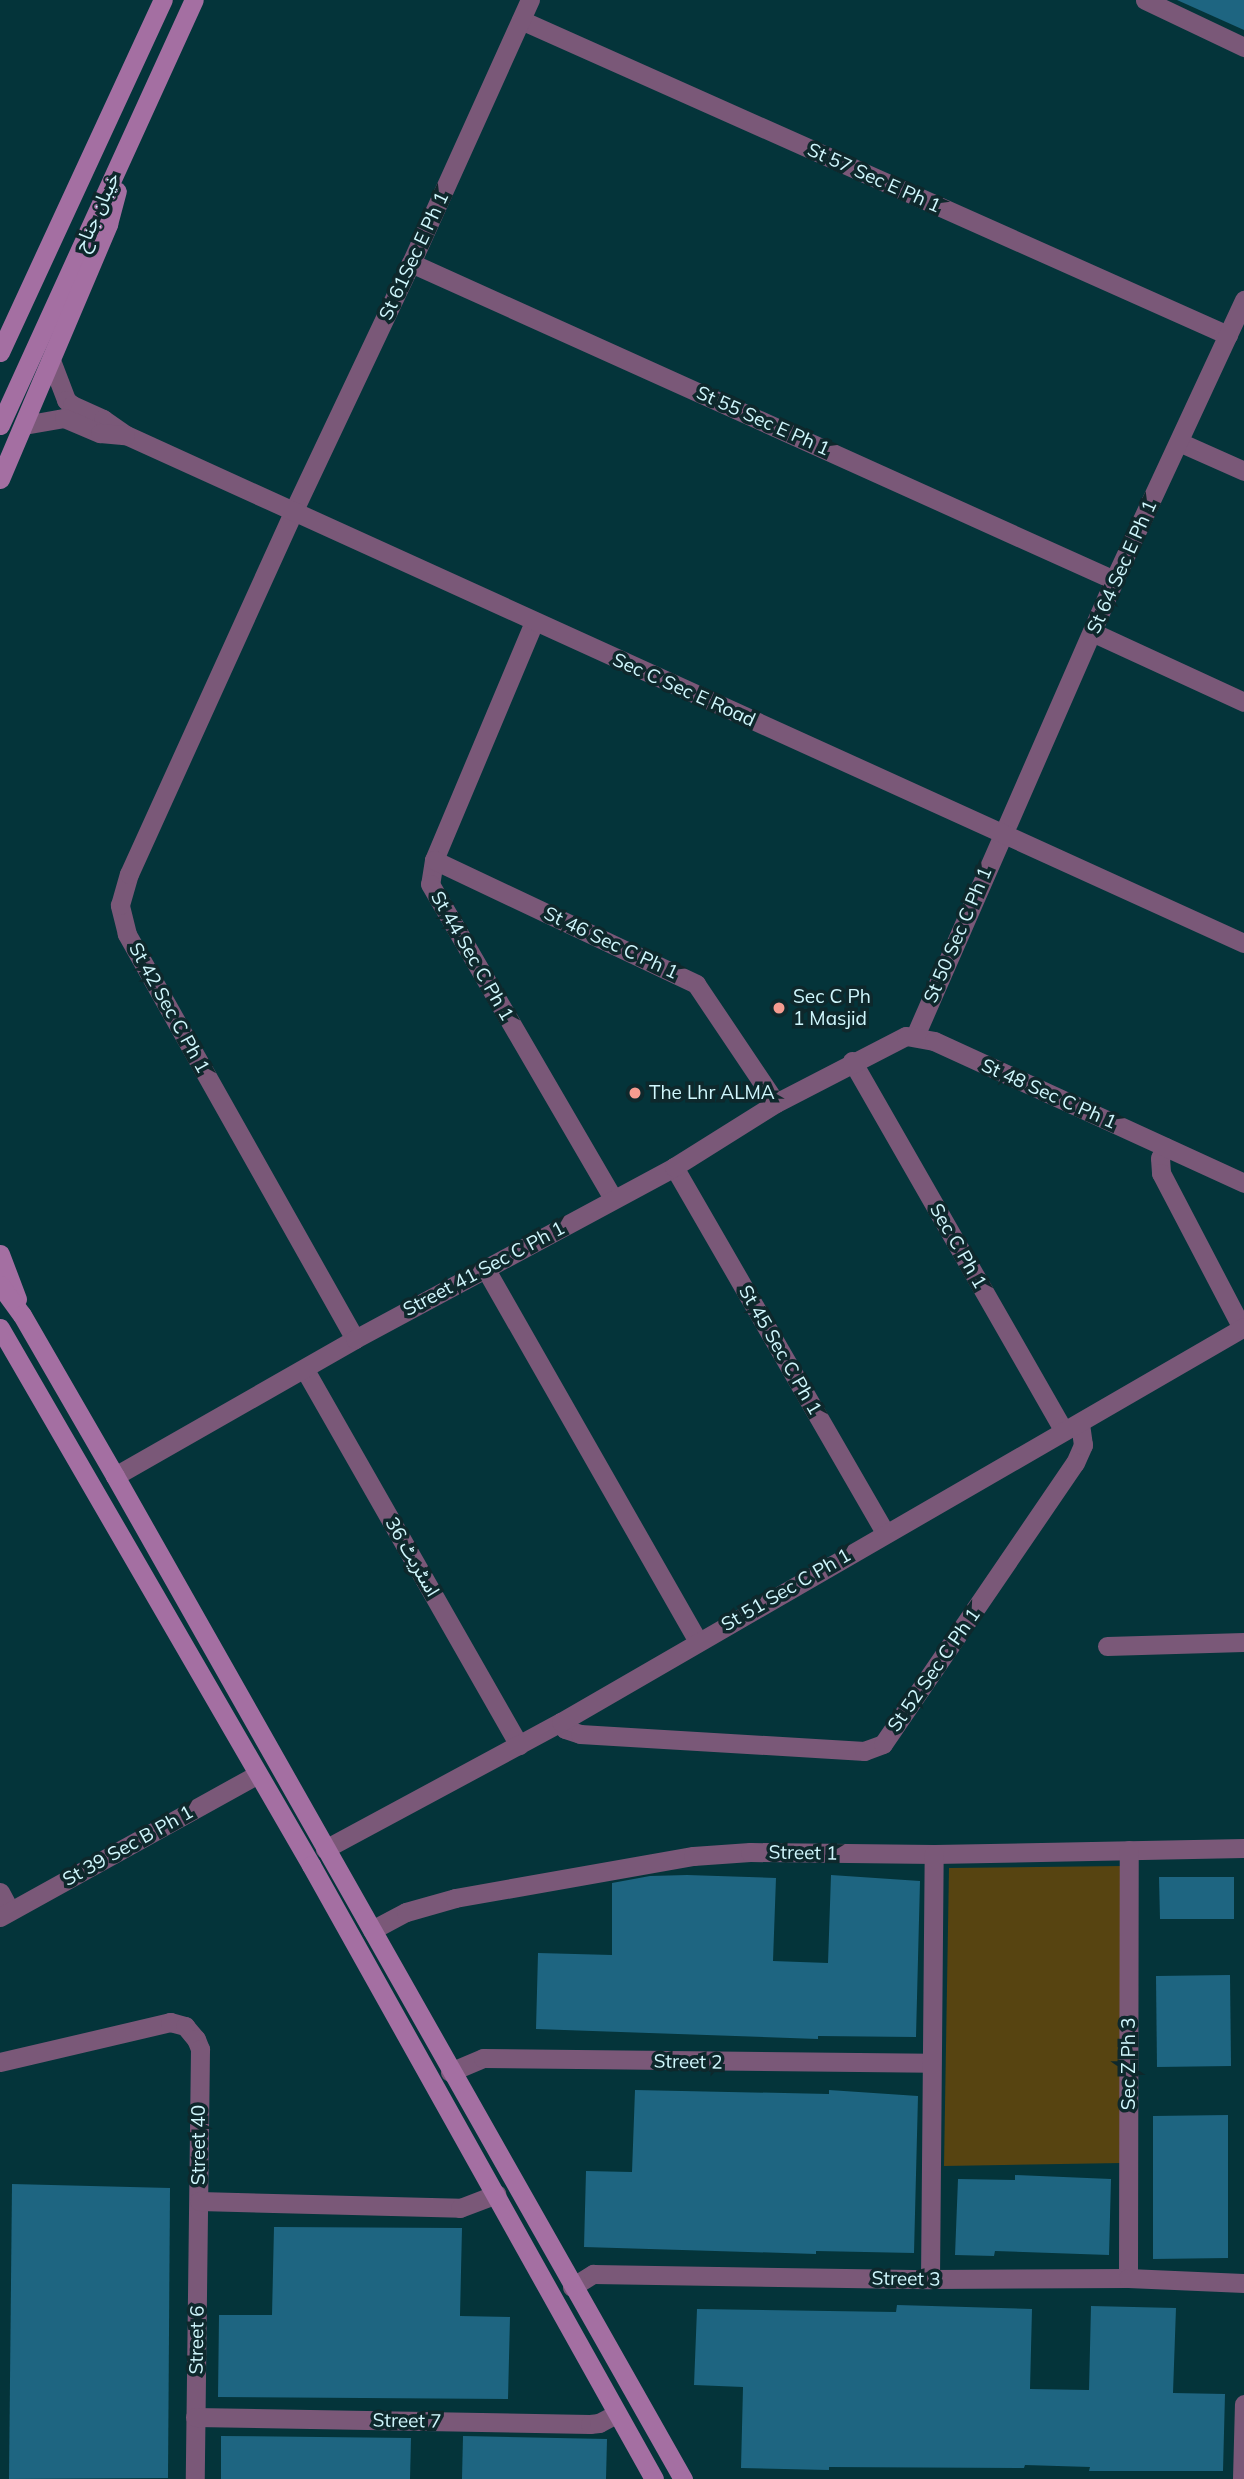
<!DOCTYPE html>
<meta charset="utf-8">
<style>
body{margin:0}
#map{position:relative;width:1244px;height:2479px;overflow:hidden;background:#04343a;font-family:Mulish,"Noto Sans Arabic",sans-serif}
div>[style]{position:absolute}
[style*='--x']{left:calc(var(--x)*1px);top:calc(var(--y)*1px);width:calc(var(--w)*1px);rotate:calc(var(--a)*1deg)}
.green>*{inset:0;background:#574411}
.building>*{inset:0;background:#1e6581}
.minor>*{height:19px;margin:-9.5px;padding:0 9.5px;transform-origin:9.5px;border-radius:9.5px;background:#7a5878}
.tertiary>*{height:19px;margin:-9.5px;padding:0 9.5px;transform-origin:9.5px;border-radius:9.5px;background:#7a5878}
.secondary>*{height:19px;margin:-9.5px;padding:0 9.5px;transform-origin:9.5px;border-radius:9.5px;background:#a46fa2}
.dots>*{width:19px;height:19px;translate:-50% -50%;box-sizing:border-box;border:4px solid #0e282c;border-radius:50%}
span{translate:-50% -50%;white-space:nowrap;text-align:center;line-height:1.15;-webkit-text-stroke:7px #0e282c;paint-order:stroke}
.street-label{font-size:19px;color:#d0f7fd}
.poi-label{font-size:19px;color:#d0f7fd}
.left{translate:0 -50%;text-align:left}
</style>
<div id="map">
<div class="green">
<div style="clip-path:polygon(1123px 1866px,1122px 2163px,944px 2166px,949px 1868px)"></div>
</div>
<div class="building">
<div style="clip-path:polygon(1177px 0,1244px 0,1244px 30px)"></div>
<div style="clip-path:polygon(687px 1875px,776px 1878px,773px 1961px,828px 1963px,831px 1875px,920px 1881px,916px 2037px,818px 2036px,818px 2039px,536px 2029px,538px 1953px,612px 1955px,612px 1883px,650px 1876px)"></div>
<div style="clip-path:polygon(1159px 1877px,1234px 1877px,1234px 1919px,1160px 1919px)"></div>
<div style="clip-path:polygon(1230px 1975px,1231px 2066px,1157px 2067px,1156px 1976px)"></div>
<div style="clip-path:polygon(635px 2090px,829px 2094px,829px 2090px,918px 2096px,914px 2253px,816px 2251px,816px 2254px,584px 2247px,586px 2171px,632px 2172px)"></div>
<div style="clip-path:polygon(1228px 2115px,1228px 2258px,1153px 2259px,1153px 2116px)"></div>
<div style="clip-path:polygon(1015px 2175px,1111px 2179px,1109px 2255px,995px 2251px,994px 2256px,955px 2255px,958px 2179px,1015px 2180px)"></div>
<div style="clip-path:polygon(12px 2184px,170px 2188px,168px 2478px,9px 2479px)"></div>
<div style="clip-path:polygon(274px 2227px,462px 2228px,460px 2316px,510px 2317px,508px 2399px,218px 2397px,219px 2315px,272px 2315px)"></div>
<div style="clip-path:polygon(897px 2305px,1032px 2309px,1030px 2389px,1089px 2390px,1091px 2306px,1176px 2308px,1173px 2393px,1225px 2394px,1223px 2471px,1089px 2471px,1090px 2467px,1025px 2465px,1024px 2468px,829px 2467px,829px 2470px,741px 2468px,743px 2387px,694px 2385px,697px 2309px,896px 2312px)"></div>
<div style="clip-path:polygon(221px 2436px,411px 2438px,410px 2479px,221px 2479px)"></div>
<div style="clip-path:polygon(463px 2436px,607px 2439px,606px 2479px,462px 2479px)"></div>
</div>
<div class="minor">
<div style="--x:1145;--y:0;--w:110;--a:25.4"></div>
<div style="--x:521;--y:20;--w:774;--a:24.02"></div>
<div style="--x:411;--y:263;--w:771;--a:24.27"></div>
<div style="--x:1179;--y:442;--w:71;--a:24"></div>
<div style="--x:534;--y:622;--w:258;--a:112.8"></div>
<div style="--x:434;--y:860;--w:24;--a:99"></div>
<div style="--x:430;--y:884;--w:364;--a:59.8"></div>
<div style="--x:1092;--y:632;--w:167;--a:24.7"></div>
<div style="--x:434;--y:860;--w:290;--a:25.3"></div>
<div style="--x:696;--y:984;--w:143;--a:56.1"></div>
<div style="--x:915;--y:1036;--w:498;--a:-66.4"></div>
<div style="--x:1114;--y:580;--w:309;--a:-65.1"></div>
<div style="--x:852;--y:1061;--w:426;--a:60.2"></div>
<div style="--x:1165;--y:1147;--w:12;--a:114"></div>
<div style="--x:1160;--y:1158;--w:15;--a:86"></div>
<div style="--x:1161;--y:1173;--w:175;--a:62.4"></div>
<div style="--x:674;--y:1167;--w:422;--a:60"></div>
<div style="--x:485;--y:1268;--w:430;--a:60.3"></div>
<div style="--x:355;--y:1339;--w:465;--a:-119.4"></div>
<div style="--x:127;--y:934;--w:30;--a:-104"></div>
<div style="--x:120;--y:905;--w:32;--a:-74"></div>
<div style="--x:129;--y:874;--w:400;--a:-65.6"></div>
<div style="--x:294;--y:510;--w:273;--a:-64.7"></div>
<div style="--x:411;--y:263;--w:289;--a:-65.7"></div>
<div style="--x:305;--y:1370;--w:432;--a:60.3"></div>
<div style="--x:115;--y:1476;--w:276;--a:-29.7"></div>
<div style="--x:355;--y:1339;--w:362;--a:-28.3"></div>
<div style="--x:674;--y:1167;--w:120;--a:-32.1"></div>
<div style="--x:776;--y:1103;--w:146;--a:-27.3"></div>
<div style="--x:906;--y:1036;--w:28;--a:10"></div>
<div style="--x:934;--y:1041;--w:341;--a:24.6"></div>
<div style="--x:1107;--y:1646;--w:137;--a:-1.7"></div>
<div style="--x:561;--y:1722;--w:8;--a:60"></div>
<div style="--x:565;--y:1729;--w:16;--a:18"></div>
<div style="--x:580;--y:1734;--w:285;--a:3.4"></div>
<div style="--x:864;--y:1751;--w:20;--a:-20"></div>
<div style="--x:883;--y:1744;--w:340;--a:-55.7"></div>
<div style="--x:1075;--y:1463;--w:20;--a:-66"></div>
<div style="--x:1083;--y:1445;--w:22;--a:-98"></div>
<div style="--x:325;--y:1849;--w:268;--a:-28.3"></div>
<div style="--x:561;--y:1722;--w:789;--a:-30.04"></div>
<div style="--x:0;--y:1892;--w:21;--a:62"></div>
<div style="--x:0;--y:1917;--w:293;--a:-29"></div>
<div style="--x:372;--y:1930;--w:38;--a:-28"></div>
<div style="--x:406;--y:1912;--w:51;--a:-15.9"></div>
<div style="--x:455;--y:1898;--w:242;--a:-10"></div>
<div style="--x:693;--y:1856;--w:57;--a:-4"></div>
<div style="--x:750;--y:1852;--w:184;--a:0.6"></div>
<div style="--x:934;--y:1854;--w:310;--a:-1.1"></div>
<div style="--x:0;--y:2062;--w:175;--a:-13.2"></div>
<div style="--x:170;--y:2022;--w:16;--a:15"></div>
<div style="--x:185;--y:2026;--w:17;--a:50"></div>
<div style="--x:196;--y:2039;--w:11;--a:68"></div>
<div style="--x:200;--y:2049;--w:430;--a:90.7"></div>
<div style="--x:450;--y:2072;--w:36;--a:-23"></div>
<div style="--x:483;--y:2058;--w:447;--a:0.6"></div>
<div style="--x:199;--y:2201;--w:261;--a:1.5"></div>
<div style="--x:460;--y:2208;--w:39;--a:-21"></div>
<div style="--x:1128;--y:2278;--w:428;--a:-89.9"></div>
<div style="--x:930;--y:2279;--w:425;--a:-89.5"></div>
<div style="--x:572;--y:2287;--w:25;--a:-32"></div>
<div style="--x:593;--y:2274;--w:337;--a:0.9"></div>
<div style="--x:930;--y:2279;--w:198;--a:-0.3"></div>
<div style="--x:1128;--y:2278;--w:116;--a:2.5"></div>
<div style="--x:195;--y:2417;--w:395;--a:1"></div>
<div style="--x:590;--y:2424;--w:9;--a:-6"></div>
<div style="--x:599;--y:2423;--w:19;--a:-28"></div>
<div style="--x:1242;--y:2479;--w:75;--a:-88.5"></div>
</div>
<div class="tertiary">
<div style="--x:52;--y:363;--w:40;--a:69"></div>
<div style="--x:66;--y:400;--w:8;--a:40"></div>
<div style="--x:72;--y:405;--w:34;--a:24"></div>
<div style="--x:103;--y:419;--w:28;--a:35"></div>
<div style="--x:126;--y:435;--w:1228;--a:24.44"></div>
<div style="--x:24;--y:425;--w:41;--a:-9.9"></div>
<div style="--x:64;--y:418;--w:39;--a:23"></div>
<div style="--x:100;--y:433;--w:25;--a:5"></div>
</div>
<div class="secondary">
<div style="--x:0;--y:352;--w:388;--a:-65.2"></div>
<div style="--x:0;--y:425;--w:467;--a:-65.5"></div>
<div style="--x:0;--y:479;--w:277;--a:-67"></div>
<div style="--x:108;--y:224;--w:34;--a:-75"></div>
<div style="--x:0;--y:1254;--w:48;--a:69.3"></div>
<div style="--x:0;--y:1285;--w:37;--a:54"></div>
<div style="--x:22;--y:1315;--w:186;--a:60"></div>
<div style="--x:115;--y:1476;--w:1153;--a:60.48"></div>
<div style="--x:0;--y:1328;--w:621;--a:59.92"></div>
<div style="--x:311;--y:1865;--w:703;--a:60.81"></div>
</div>
<div class="dots">
<div style="left:779px;top:1008px;background:#f59c90"></div>
<div style="left:635px;top:1093px;background:#f59c90"></div>
</div>
<div class="street-label">
<span style="left:874px;top:178px;rotate:24deg">St 57 Sec E Ph 1</span>
<span style="left:97px;top:212px;rotate:-66deg">خیبان جناح</span>
<span style="left:414px;top:256px;rotate:-65deg">St 61Sec E Ph 1</span>
<span style="left:763px;top:421px;rotate:24deg">St 55 Sec E Ph 1</span>
<span style="left:1122px;top:567px;rotate:-66deg">St 64 Sec E Ph 1</span>
<span style="left:684px;top:690px;rotate:24deg">Sec C Sec E Road</span>
<span style="left:958px;top:935px;rotate:-67deg">St 50 Sec C Ph 1</span>
<span style="left:611px;top:943px;rotate:25deg">St 46 Sec C Ph 1</span>
<span style="left:472px;top:956px;rotate:60deg">St 44 Sec C Ph 1</span>
<span style="left:169px;top:1008px;rotate:61deg">St 42 Sec C Ph 1</span>
<span style="left:1049px;top:1094px;rotate:24deg">St 48 Sec C Ph 1</span>
<span style="left:958px;top:1246px;rotate:60deg">Sec C Ph 1</span>
<span style="left:484px;top:1269px;rotate:-28deg">Street 41 Sec C Ph 1</span>
<span style="left:780px;top:1350px;rotate:60deg">St 45 Sec C Ph 1</span>
<span style="left:412px;top:1557px;rotate:60deg">اسٹریٹ 36</span>
<span style="left:786px;top:1590px;rotate:-30deg">St 51 Sec C Ph 1</span>
<span style="left:934px;top:1670px;rotate:-55deg">St 52 Sec C Ph 1</span>
<span style="left:128px;top:1846px;rotate:-29deg">St 39 Sec B Ph 1</span>
<span style="left:803px;top:1853px;rotate:1deg">Street 1</span>
<span style="left:688px;top:2062px;rotate:1deg">Street 2</span>
<span style="left:1129px;top:2064px;rotate:-90deg">Sec Z Ph 3</span>
<span style="left:199px;top:2145px;rotate:-90deg">Street 40</span>
<span style="left:906px;top:2279px;rotate:1deg">Street 3</span>
<span style="left:197px;top:2340px;rotate:-89deg">Street 6</span>
<span style="left:407px;top:2421px;rotate:1deg">Street 7</span>
</div>
<div class="poi-label">
<span class="left" style="left:793px;top:1008px">Sec C Ph<br>1 Masjid</span>
<span class="left" style="left:649px;top:1093px">The Lhr ALMA</span>
</div>
</div>
